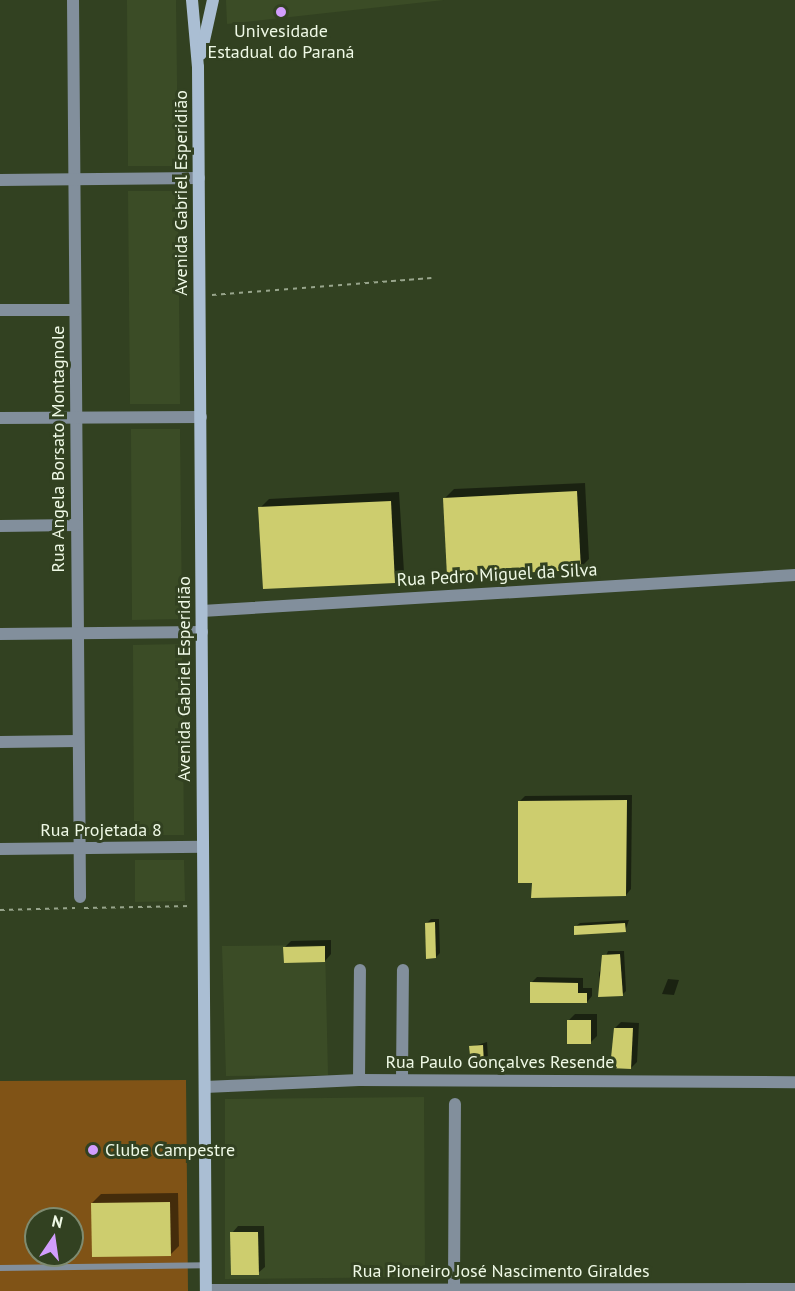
<!DOCTYPE html>
<meta charset="utf-8">
<style>
body{margin:0}
#map{position:relative;width:795px;height:1291px;overflow:hidden;background:#324121;font-family:"PT Sans",sans-serif}
div>[style]{position:absolute}
[style*='--x']{left:calc(var(--x)*1px);top:calc(var(--y)*1px);width:calc(var(--w)*1px);rotate:calc(var(--a)*1deg)}
.built>*{inset:0;background:#3b4c26}
.green>*{inset:0;background:#805316}
.shadow>*{inset:0;background:#0007}
.building>*{inset:0;background:#cdcd6e}
.path>*{height:2px;margin-top:-1px;transform-origin:0;background:repeating-linear-gradient(90deg,#98a58c 0 4.5px,transparent 0 9px)}
.lane>*{height:6px;margin:-3px;padding:0 3px;transform-origin:3px;border-radius:3px;background:#828f9c}
.street>*{height:12px;margin:-6px;padding:0 6px;transform-origin:6px;border-radius:6px;background:#828f9c}
.secondary>*{height:12px;margin:-6px;padding:0 6px;transform-origin:6px;border-radius:6px;background:#aabed3}
.dots>*{width:16px;height:16px;translate:-50% -50%;box-sizing:border-box;border:3px solid #324121;border-radius:50%}
span{translate:-50% -50%;white-space:nowrap;text-align:center;line-height:1.15;-webkit-text-stroke:6px #324121;paint-order:stroke}
.poi-label{font-size:18px;color:#eff9e6}
.left{translate:0 -50%;text-align:left}
.street-label{font-size:18px;color:#eff9e6}
.north{position:absolute;left:24px;top:1207px;width:60px;height:60px;box-sizing:border-box;background:#324121;border:2px solid #7e8b70;border-radius:50%;rotate:13deg;font-size:16px;font-weight:700;line-height:24px;text-align:center;color:#eff9e6}
.north::after{content:'';display:block;margin:auto;width:21px;height:27px;background:#d29dfd;clip-path:polygon(50% 0,100% 100%,50% 72%,0 100%)}
</style>
<div id="map">
<div class="built">
<div style="clip-path:polygon(127px 0,176px 0,178px 166px,128px 166px)"></div>
<div style="clip-path:polygon(226px 0,444px 0,227px 24px)"></div>
<div style="clip-path:polygon(128px 191px,178px 191px,180px 404px,130px 404px)"></div>
<div style="clip-path:polygon(131px 429px,180px 429px,182px 619px,132px 620px)"></div>
<div style="clip-path:polygon(182px 644px,184px 835px,134px 835px,133px 645px)"></div>
<div style="clip-path:polygon(135px 860px,184px 860px,185px 901px,135px 902px)"></div>
<div style="clip-path:polygon(325px 945px,328px 1075px,226px 1076px,222px 946px)"></div>
<div style="clip-path:polygon(424px 1097px,425px 1277px,225px 1279px,225px 1099px)"></div>
</div>
<div class="green">
<div style="clip-path:polygon(evenodd,186px 1080px,188px 1291px,0 1291px,0 1081px,186px 1080px,36px 1219px,72px 1219px,72px 1255px,36px 1255px,36px 1219px)"></div>
</div>
<div class="shadow">
<div style="clip-path:polygon(585px 483px,589px 559px,580px 568px,445px 498px,454px 489px)"></div>
<div style="clip-path:polygon(399px 492px,404px 572px,395px 581px,260px 508px,269px 499px)"></div>
<div style="clip-path:polygon(632px 795px,631px 889px,626px 895px,533px 882px,519px 802px,525px 796px)"></div>
<div style="clip-path:polygon(431px 919px,439px 919px,440px 953px,436px 957px,427px 923px)"></div>
<div style="clip-path:polygon(629px 920px,625px 931px,575px 927px,580px 923px)"></div>
<div style="clip-path:polygon(331px 940px,331px 954px,325px 961px,285px 947px,291px 941px)"></div>
<div style="clip-path:polygon(608px 951px,624px 951px,626px 991px,622px 995px,600px 995px,599px 973px)"></div>
<div style="clip-path:polygon(537px 977px,583px 978px,583px 988px,592px 988px,592px 996px,587px 1002px,531px 983px)"></div>
<div style="clip-path:polygon(668px 979px,679px 980px,674px 995px,662px 994px)"></div>
<div style="clip-path:polygon(575px 1014px,597px 1014px,597px 1036px,590px 1043px,568px 1021px)"></div>
<div style="clip-path:polygon(621px 1022px,639px 1023px,637px 1062px,631px 1068px,615px 1028px)"></div>
<div style="clip-path:polygon(487px 1042px,488px 1058px,484px 1062px,471px 1047px)"></div>
<div style="clip-path:polygon(178px 1193px,179px 1246px,170px 1255px,92px 1203px,101px 1194px)"></div>
<div style="clip-path:polygon(238px 1226px,264px 1226px,265px 1267px,258px 1273px,232px 1233px)"></div>
</div>
<div class="building">
<div style="clip-path:polygon(577px 491px,581px 570px,447px 576px,443px 498px)"></div>
<div style="clip-path:polygon(391px 501px,395px 583px,263px 589px,258px 507px)"></div>
<div style="clip-path:polygon(627px 800px,626px 896px,531px 898px,532px 883px,518px 883px,518px 801px)"></div>
<div style="clip-path:polygon(435px 922px,436px 958px,426px 959px,425px 923px)"></div>
<div style="clip-path:polygon(625px 923px,626px 932px,574px 935px,574px 926px)"></div>
<div style="clip-path:polygon(325px 946px,325px 962px,284px 963px,283px 947px)"></div>
<div style="clip-path:polygon(620px 954px,623px 996px,598px 997px,602px 955px)"></div>
<div style="clip-path:polygon(530px 982px,578px 983px,578px 993px,587px 993px,587px 1003px,530px 1003px)"></div>
<div style="clip-path:polygon(567px 1020px,591px 1020px,591px 1044px,567px 1044px)"></div>
<div style="clip-path:polygon(614px 1028px,633px 1028px,631px 1069px,610px 1068px)"></div>
<div style="clip-path:polygon(483px 1045px,484px 1064px,471px 1064px,469px 1046px)"></div>
<div style="clip-path:polygon(170px 1202px,171px 1256px,92px 1257px,91px 1203px)"></div>
<div style="clip-path:polygon(230px 1232px,258px 1232px,259px 1275px,231px 1275px)"></div>
</div>
<div class="path">
<div style="--x:212;--y:295;--w:220;--a:-4.4"></div>
<div style="--x:84;--y:908;--w:108;--a:-1.1"></div>
<div style="--x:0;--y:910;--w:75;--a:-1.5"></div>
</div>
<div class="lane">
<div style="--x:0;--y:1268;--w:205;--a:-0.8"></div>
</div>
<div class="street">
<div style="--x:73;--y:0;--w:897;--a:89.55"></div>
<div style="--x:0;--y:180;--w:199;--a:-0.6"></div>
<div style="--x:0;--y:310;--w:75;--a:0"></div>
<div style="--x:0;--y:418;--w:201;--a:-0.3"></div>
<div style="--x:0;--y:526;--w:76;--a:-0.8"></div>
<div style="--x:202;--y:611;--w:594;--a:-3.47"></div>
<div style="--x:0;--y:634;--w:202;--a:-0.6"></div>
<div style="--x:0;--y:742;--w:78;--a:-0.7"></div>
<div style="--x:0;--y:849;--w:203;--a:-0.6"></div>
<div style="--x:402;--y:1079;--w:109;--a:-89.5"></div>
<div style="--x:359;--y:1080;--w:110;--a:-89.5"></div>
<div style="--x:205;--y:1087;--w:154;--a:-2.6"></div>
<div style="--x:359;--y:1080;--w:436;--a:0.3"></div>
<div style="--x:454;--y:1287;--w:183;--a:-89.7"></div>
<div style="--x:206;--y:1290;--w:589;--a:-0.1"></div>
</div>
<div class="secondary">
<div style="--x:192;--y:0;--w:67;--a:84.9"></div>
<div style="--x:198;--y:67;--w:1224;--a:89.63"></div>
<div style="--x:201;--y:54;--w:55;--a:-77.5"></div>
</div>
<div class="dots">
<div style="left:281px;top:12px;background:#d29dfd"></div>
<div style="left:93px;top:1150px;background:#d29dfd"></div>
</div>
<div class="poi-label">
<span style="left:281px;top:42px">Univesidade<br>Estadual do Paraná</span>
<span class="left" style="left:105px;top:1150px">Clube Campestre</span>
</div>
<div class="street-label">
<span style="left:181px;top:193px;rotate:-90deg">Avenida Gabriel Esperidião</span>
<span style="left:58px;top:449px;rotate:-90deg">Rua Angela Borsato Montagnole</span>
<span style="left:497px;top:575px;rotate:-3deg">Rua Pedro Miguel da Silva</span>
<span style="left:184px;top:679px;rotate:-90deg">Avenida Gabriel Esperidião</span>
<span style="left:101px;top:830px">Rua Projetada 8</span>
<span style="left:500px;top:1062px">Rua Paulo Gonçalves Resende</span>
<span style="left:501px;top:1271px">Rua Pioneiro José Nascimento Giraldes</span>
</div>
<div class="north">N</div>
</div>
